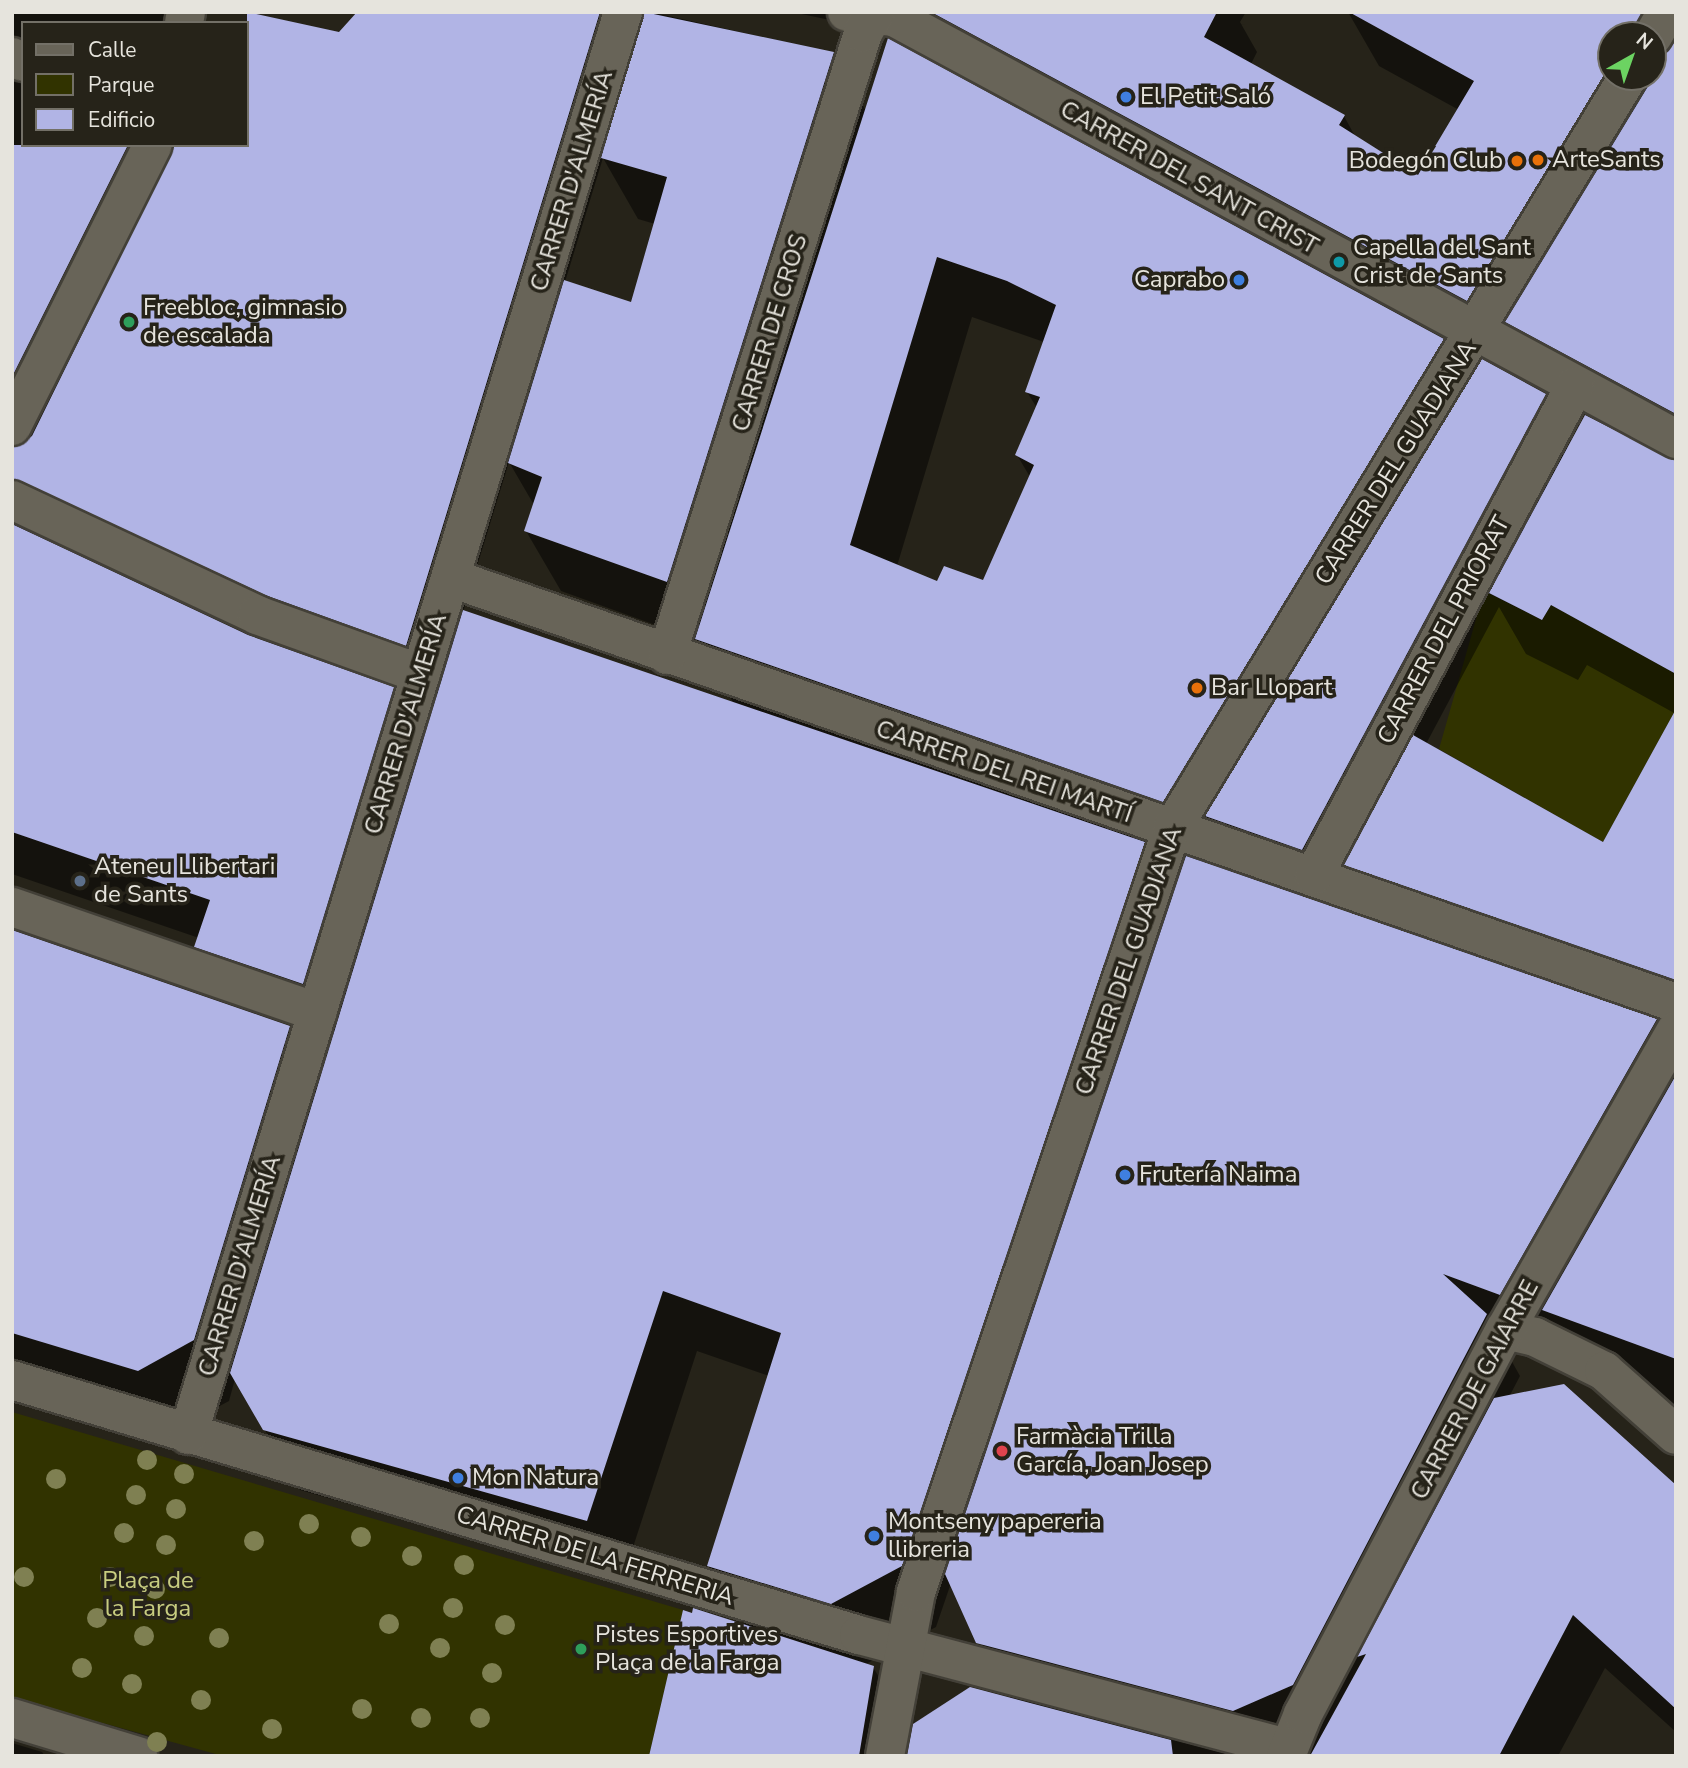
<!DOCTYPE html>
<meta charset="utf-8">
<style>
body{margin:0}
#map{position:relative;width:1688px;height:1768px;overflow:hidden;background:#262319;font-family:"Nunito Sans",sans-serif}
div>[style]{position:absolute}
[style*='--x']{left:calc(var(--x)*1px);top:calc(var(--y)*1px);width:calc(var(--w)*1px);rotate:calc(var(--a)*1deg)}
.green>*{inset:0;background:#313300}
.shadow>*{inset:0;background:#0007}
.building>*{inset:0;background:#b1b4e5}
.roads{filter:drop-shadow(2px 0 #434038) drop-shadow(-2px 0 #434038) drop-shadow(0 2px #434038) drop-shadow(0 -2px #434038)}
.street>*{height:38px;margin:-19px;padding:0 19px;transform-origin:19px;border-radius:19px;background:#686458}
.trees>*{width:20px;height:20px;margin:-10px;border-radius:50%;background:#7f8052}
.dots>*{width:19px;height:19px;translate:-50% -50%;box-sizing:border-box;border:4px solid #262319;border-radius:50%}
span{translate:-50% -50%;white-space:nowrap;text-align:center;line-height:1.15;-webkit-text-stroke:7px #262319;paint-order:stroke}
.poi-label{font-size:24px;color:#e6e4dd}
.left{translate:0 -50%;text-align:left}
.right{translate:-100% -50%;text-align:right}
.street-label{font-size:24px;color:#e6e4dd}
.park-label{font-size:24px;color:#c8cd80}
.frame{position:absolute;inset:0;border:14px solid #e6e4dd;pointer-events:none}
.legend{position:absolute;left:21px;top:21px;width:228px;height:126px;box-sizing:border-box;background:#262319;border:2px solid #737067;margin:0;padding:9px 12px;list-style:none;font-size:21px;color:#e6e4dd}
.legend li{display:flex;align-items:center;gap:14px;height:35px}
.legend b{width:35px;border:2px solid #737067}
.north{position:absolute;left:1597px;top:21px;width:70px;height:70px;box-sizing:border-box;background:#262319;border:2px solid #737067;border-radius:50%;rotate:40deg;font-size:19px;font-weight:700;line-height:28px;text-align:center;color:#e6e4dd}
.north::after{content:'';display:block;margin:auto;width:24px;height:32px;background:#6cd362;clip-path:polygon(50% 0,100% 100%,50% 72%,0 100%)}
</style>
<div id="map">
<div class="green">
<div style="clip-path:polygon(1484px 591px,1542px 620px,1551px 605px,1676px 674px,1676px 709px,1603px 842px,1439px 749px)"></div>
<div style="clip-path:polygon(12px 1412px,683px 1610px,649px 1756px,223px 1756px,12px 1698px)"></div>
</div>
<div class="shadow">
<div style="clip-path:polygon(12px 12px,196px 12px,194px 23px,23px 23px,23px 60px,12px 60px)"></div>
<div style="clip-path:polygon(evenodd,359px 12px,611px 12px,634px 51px,645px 12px,651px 12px,833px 53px,866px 111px,1443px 340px,1469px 385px,1541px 403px,1568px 450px,1676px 475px,1676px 714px,1587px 665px,1578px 680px,1526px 654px,1499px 607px,1426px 744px,1603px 845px,1676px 715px,1676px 1406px,1501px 1342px,1520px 1376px,1509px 1397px,1676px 1486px,1676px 1732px,1605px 1668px,1558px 1756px,1317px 1756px,1318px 1750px,1305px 1756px,907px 1756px,915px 1725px,1011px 1699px,951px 1583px,936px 1627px,864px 1665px,873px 1667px,905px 1721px,899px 1756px,783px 1756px,742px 1625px,709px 1566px,769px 1376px,697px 1351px,622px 1581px,300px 1490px,235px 1379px,229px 1401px,173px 1431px,12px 1382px,12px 1243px,289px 1027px,321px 1082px,335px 1036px,227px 999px,196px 946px,199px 938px,12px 874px,12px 81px,23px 83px,23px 145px,137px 145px,160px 185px,247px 145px,247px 30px,254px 16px,340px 34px,359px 12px,603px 158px,638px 219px,655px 224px,633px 304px,565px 282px,603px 158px,359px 12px,972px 317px,1044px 342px,1027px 392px,1037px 408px,1017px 455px,1030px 477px,984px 583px,938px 583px,897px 566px,972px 317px,359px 12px,509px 462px,534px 505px,526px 531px,561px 591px,697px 640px,734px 704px,463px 612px,509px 462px,359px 12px,53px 532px,297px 647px,438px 698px,424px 744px,392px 689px,247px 636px,29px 534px,53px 532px,359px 12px,1216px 832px,1242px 878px,1198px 862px,1216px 832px,359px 12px,1143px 843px,1187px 858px,1174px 897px,1143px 843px,359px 12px,1354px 879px,1382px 926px,1337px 910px,1354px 879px)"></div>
<div style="clip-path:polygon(evenodd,792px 12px,1246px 12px,1240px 22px,1257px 52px,1251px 64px,1344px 116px,1356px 138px,1419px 177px,1459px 110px,1379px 66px,1348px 12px,1676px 12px,1676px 431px,929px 41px,792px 12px,1611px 35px,1653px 35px,1653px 77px,1611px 77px,1611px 35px)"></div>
<div style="clip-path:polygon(12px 1743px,42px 1752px,45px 1756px,12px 1756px)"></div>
</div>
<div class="building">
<div style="clip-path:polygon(247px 12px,339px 32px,357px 12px,600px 12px,406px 646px,265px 595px,12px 478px,12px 448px,32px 436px,175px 145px,247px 145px)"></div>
<div style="clip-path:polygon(644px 12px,834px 52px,667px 582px,524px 531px,542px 477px,508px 463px,564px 280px,631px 302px,667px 177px,601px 158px)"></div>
<div style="clip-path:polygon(931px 12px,1217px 12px,1204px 37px,1345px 115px,1339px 125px,1418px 175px,1474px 81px,1349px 12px,1642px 12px,1631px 35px,1611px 35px,1611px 64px,1467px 301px)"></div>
<div style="clip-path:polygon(evenodd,888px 38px,1444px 339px,1163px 802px,695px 639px,888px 38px,937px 257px,1007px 281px,1056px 305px,1025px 392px,1040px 397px,1015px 455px,1034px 465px,983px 580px,944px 566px,937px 581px,850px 545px,937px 257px)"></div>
<div style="clip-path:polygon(1676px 40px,1676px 414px,1505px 322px,1647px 88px,1653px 77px,1653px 58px,1664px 55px)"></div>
<div style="clip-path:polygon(12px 145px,128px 145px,12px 377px)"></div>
<div style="clip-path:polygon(1482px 359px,1546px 394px,1302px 850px,1205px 816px)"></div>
<div style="clip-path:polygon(1585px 415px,1676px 461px,1676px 674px,1551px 605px,1542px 620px,1489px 593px)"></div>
<div style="clip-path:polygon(12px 524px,248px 635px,394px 687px,303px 984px,194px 947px,210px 900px,12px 832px)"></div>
<div style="clip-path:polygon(463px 610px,1145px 842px,902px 1566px,831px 1604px,707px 1566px,781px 1333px,663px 1291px,587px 1521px,263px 1430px,230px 1373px)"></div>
<div style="clip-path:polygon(1676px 709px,1676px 980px,1344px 865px,1413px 735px,1603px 842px)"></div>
<div style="clip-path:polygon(1186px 856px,1657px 1019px,1500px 1295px,1443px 1274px,1487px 1314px,1293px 1685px,1233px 1711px,976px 1643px,945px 1574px)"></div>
<div style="clip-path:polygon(12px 930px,290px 1026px,194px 1340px,138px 1371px,12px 1333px)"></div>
<div style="clip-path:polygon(1676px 1075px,1676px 1359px,1542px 1310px)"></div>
<div style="clip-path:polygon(1564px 1384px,1676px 1485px,1676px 1709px,1573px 1615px,1499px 1756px,1310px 1756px,1366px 1654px,1357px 1657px,1494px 1398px)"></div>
<div style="clip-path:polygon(693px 1608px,874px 1666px,859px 1756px,649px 1756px,683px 1610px,692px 1613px)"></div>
<div style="clip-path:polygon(970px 1687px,1171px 1740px,1173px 1756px,907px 1756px,913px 1724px)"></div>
</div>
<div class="roads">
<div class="street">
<div style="--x:847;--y:12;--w:47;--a:6.1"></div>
<div style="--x:894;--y:17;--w:889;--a:28.35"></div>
<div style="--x:184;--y:23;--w:11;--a:-80"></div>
<div style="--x:1653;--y:36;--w:28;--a:-60"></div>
<div style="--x:12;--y:57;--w:12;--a:24"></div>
<div style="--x:12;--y:426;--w:314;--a:-63.4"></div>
<div style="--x:12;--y:500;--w:271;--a:25.1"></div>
<div style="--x:257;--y:615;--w:174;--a:19.8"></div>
<div style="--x:451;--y:578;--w:1297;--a:19.13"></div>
<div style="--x:667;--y:655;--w:652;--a:-72.51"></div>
<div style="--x:863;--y:33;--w:24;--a:-60"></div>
<div style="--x:1314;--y:875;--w:554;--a:-61.91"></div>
<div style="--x:12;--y:907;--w:323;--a:19"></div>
<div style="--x:1505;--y:1330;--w:31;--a:13"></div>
<div style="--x:1535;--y:1337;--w:77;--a:26.2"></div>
<div style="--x:1604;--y:1371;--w:96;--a:41.6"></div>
<div style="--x:12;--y:1380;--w:885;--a:16.76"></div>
<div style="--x:859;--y:1635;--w:443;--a:14.8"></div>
<div style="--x:188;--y:1435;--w:1488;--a:-73"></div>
<div style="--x:12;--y:1718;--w:132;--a:16.8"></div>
<div style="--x:885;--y:1756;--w:167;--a:-79.3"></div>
<div style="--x:916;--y:1592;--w:805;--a:-71.45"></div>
<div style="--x:1172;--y:829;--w:879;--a:-58.77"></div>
<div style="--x:1286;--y:1756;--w:45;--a:-68"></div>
<div style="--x:1303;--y:1714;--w:434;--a:-62.3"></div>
<div style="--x:1505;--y:1330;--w:345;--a:-60.3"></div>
</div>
</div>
<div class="trees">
<div style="left:147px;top:1460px"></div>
<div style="left:184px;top:1474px"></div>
<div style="left:56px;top:1479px"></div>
<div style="left:136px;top:1495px"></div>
<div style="left:176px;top:1509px"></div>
<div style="left:309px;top:1524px"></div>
<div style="left:124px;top:1533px"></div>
<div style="left:361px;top:1537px"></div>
<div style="left:254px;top:1541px"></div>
<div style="left:166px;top:1545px"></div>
<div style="left:412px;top:1556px"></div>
<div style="left:464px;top:1565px"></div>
<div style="left:24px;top:1577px"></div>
<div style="left:110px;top:1577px"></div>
<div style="left:155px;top:1589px"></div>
<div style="left:453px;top:1608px"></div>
<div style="left:97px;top:1618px"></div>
<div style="left:389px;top:1624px"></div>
<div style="left:505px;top:1625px"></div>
<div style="left:144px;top:1636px"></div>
<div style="left:219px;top:1638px"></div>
<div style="left:440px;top:1648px"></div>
<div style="left:82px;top:1668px"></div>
<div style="left:492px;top:1673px"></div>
<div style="left:132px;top:1684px"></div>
<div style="left:201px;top:1700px"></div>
<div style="left:362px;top:1709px"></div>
<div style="left:421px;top:1718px"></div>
<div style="left:480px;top:1718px"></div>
<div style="left:272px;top:1729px"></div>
<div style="left:157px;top:1742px"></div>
</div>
<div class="dots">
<div style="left:1126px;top:97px;background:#3f7fe0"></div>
<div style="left:1538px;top:160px;background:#e8710a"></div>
<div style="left:1517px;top:161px;background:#e8710a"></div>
<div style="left:1339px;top:262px;background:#0f9aa8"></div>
<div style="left:1239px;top:280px;background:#3f7fe0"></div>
<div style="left:129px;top:322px;background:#2e9e5b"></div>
<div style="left:1197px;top:688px;background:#e8710a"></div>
<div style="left:80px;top:881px;background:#5c6f8a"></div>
<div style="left:1125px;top:1175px;background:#3f7fe0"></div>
<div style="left:1002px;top:1451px;background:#e0444e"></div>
<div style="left:458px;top:1478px;background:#3f7fe0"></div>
<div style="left:874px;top:1536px;background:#3f7fe0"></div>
<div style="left:581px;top:1649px;background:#2e9e5b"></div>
</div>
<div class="poi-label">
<span class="left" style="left:1140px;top:97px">El Petit Saló</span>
<span class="left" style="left:1552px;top:160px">ArteSants</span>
<span class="right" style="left:1503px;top:161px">Bodegón Club</span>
<span class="left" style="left:1353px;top:262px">Capella del Sant<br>Crist de Sants</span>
<span class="right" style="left:1225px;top:280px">Caprabo</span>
<span class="left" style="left:143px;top:322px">Freebloc, gimnasio<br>de escalada</span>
<span class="left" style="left:1211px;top:688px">Bar Llopart</span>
<span class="left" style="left:94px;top:881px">Ateneu Llibertari<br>de Sants</span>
<span class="left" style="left:1139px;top:1175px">Frutería Naima</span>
<span class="left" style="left:1016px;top:1451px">Farmàcia Trilla<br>García, Joan Josep</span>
<span class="left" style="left:472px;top:1478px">Mon Natura</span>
<span class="left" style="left:888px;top:1536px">Montseny papereria<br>llibreria</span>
<span class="left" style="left:595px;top:1649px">Pistes Esportives<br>Plaça de la Farga</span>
</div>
<div class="street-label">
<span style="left:1189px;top:178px;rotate:29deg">CARRER DEL SANT CRIST</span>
<span style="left:572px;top:181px;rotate:-73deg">CARRER D'ALMERÍA</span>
<span style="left:770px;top:333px;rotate:-73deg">CARRER DE CROS</span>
<span style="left:1396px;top:463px;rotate:-58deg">CARRER DEL GUADIANA</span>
<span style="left:1444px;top:630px;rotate:-62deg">CARRER DEL PRIORAT</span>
<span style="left:406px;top:724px;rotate:-73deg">CARRER D'ALMERÍA</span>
<span style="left:1004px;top:772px;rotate:19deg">CARRER DEL REI MARTÍ</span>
<span style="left:1129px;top:961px;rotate:-71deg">CARRER DEL GUADIANA</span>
<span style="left:240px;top:1266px;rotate:-73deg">CARRER D'ALMERÍA</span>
<span style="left:1475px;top:1390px;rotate:-62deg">CARRER DE GAIARRE</span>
<span style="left:595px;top:1556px;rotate:17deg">CARRER DE LA FERRERIA</span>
</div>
<div class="park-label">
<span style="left:148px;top:1595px">Plaça de<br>la Farga</span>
</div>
<div class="frame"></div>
<ul class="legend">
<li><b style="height:9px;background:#686458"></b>Calle</li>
<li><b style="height:19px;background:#313300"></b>Parque</li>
<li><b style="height:19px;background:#b1b4e5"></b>Edificio</li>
</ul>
<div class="north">N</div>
</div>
